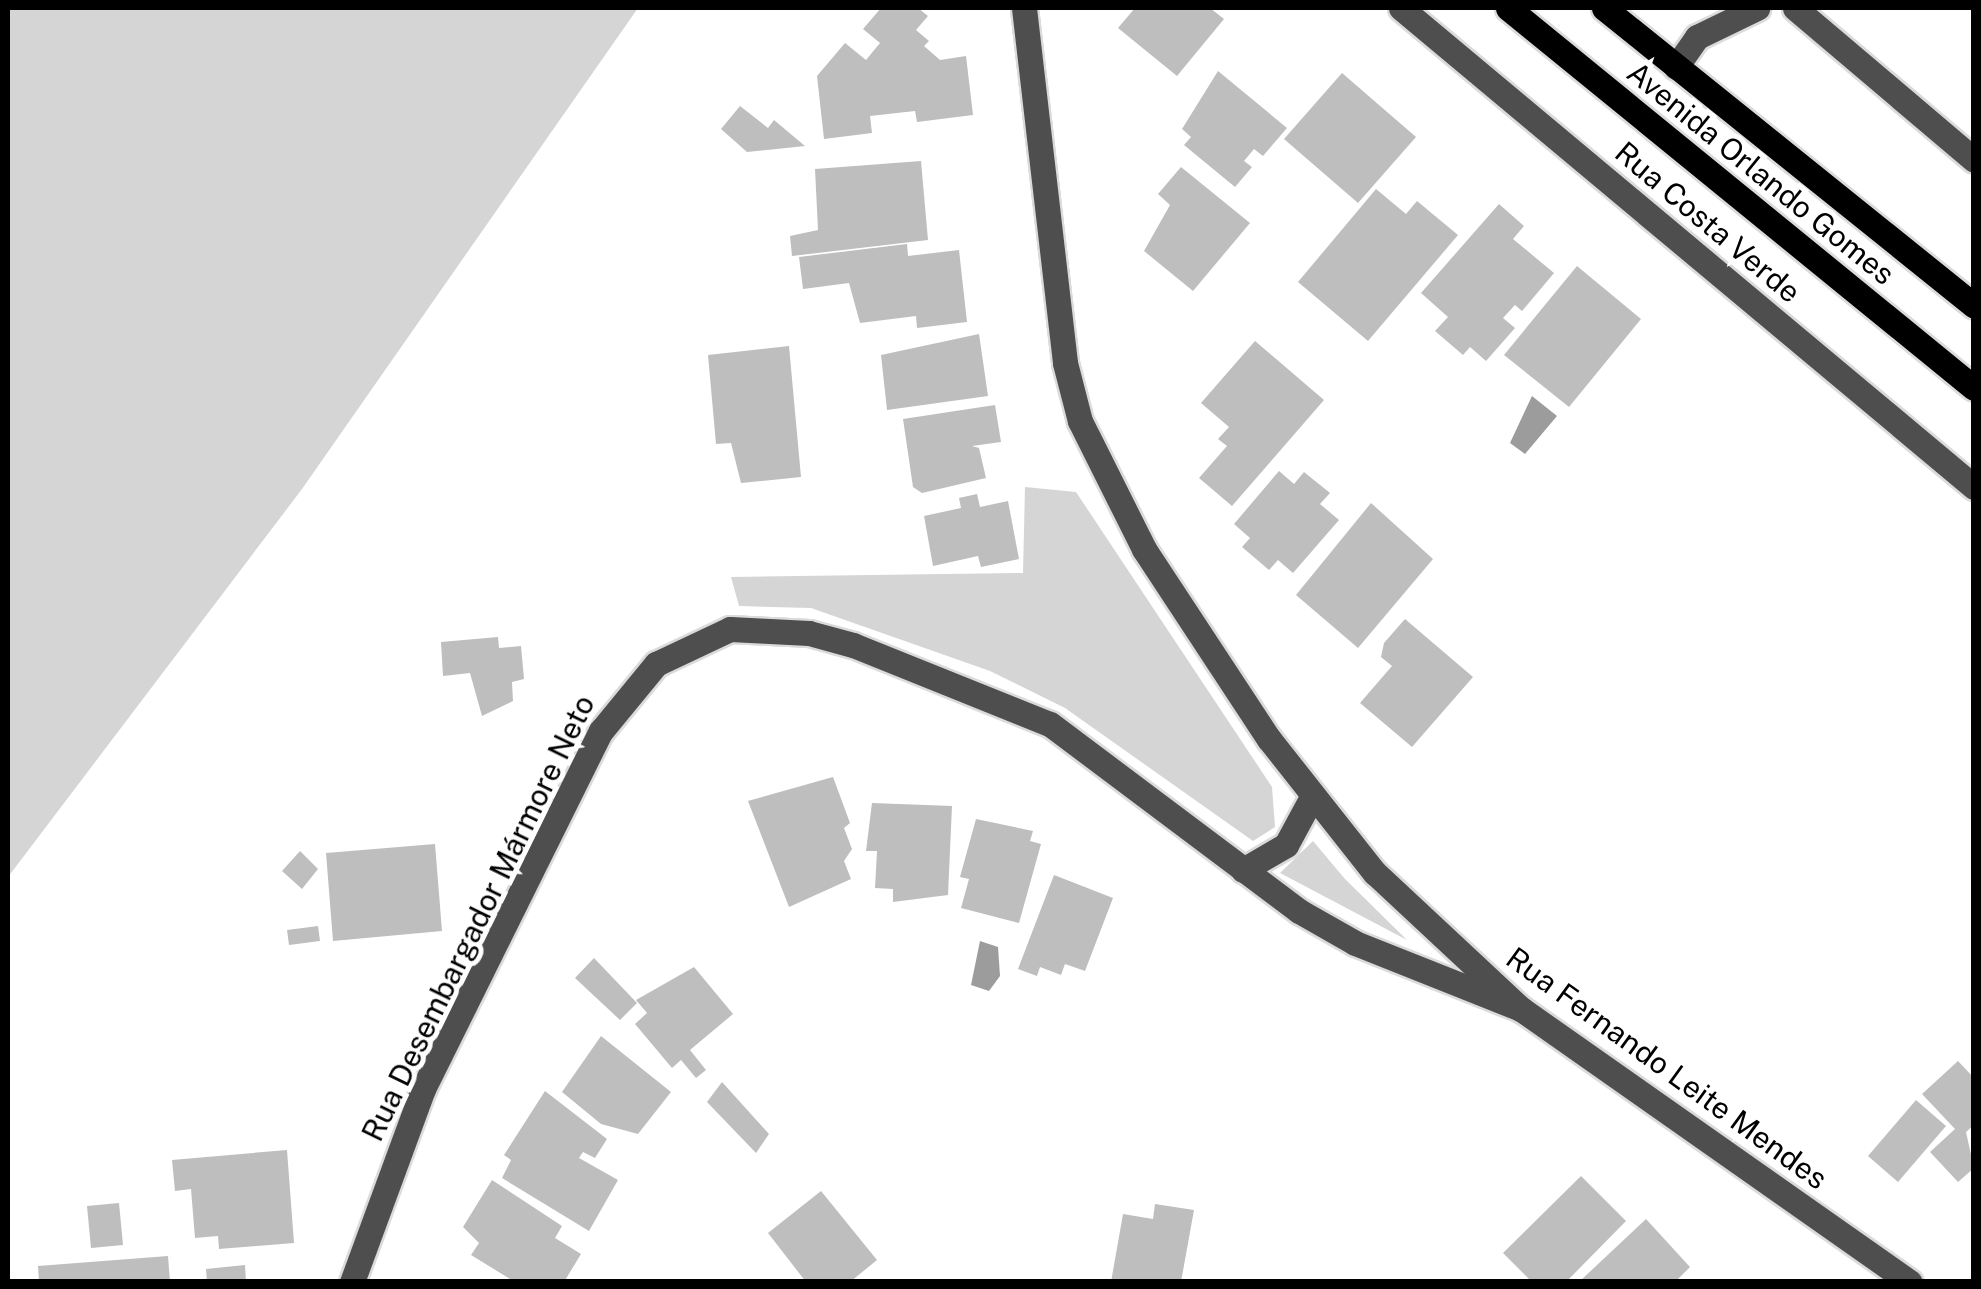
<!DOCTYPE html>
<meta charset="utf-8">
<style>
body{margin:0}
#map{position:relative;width:1981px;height:1289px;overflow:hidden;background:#fff;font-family:"Public Sans",sans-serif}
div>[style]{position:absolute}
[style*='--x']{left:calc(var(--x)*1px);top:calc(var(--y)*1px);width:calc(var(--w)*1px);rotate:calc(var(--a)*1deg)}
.green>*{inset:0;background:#d5d5d5}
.water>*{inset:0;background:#9c9c9c}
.building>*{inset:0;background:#bebebe}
.roads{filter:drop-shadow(2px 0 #dbdbdb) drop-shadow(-2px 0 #dbdbdb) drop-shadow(0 2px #dbdbdb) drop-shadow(0 -2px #dbdbdb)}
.minor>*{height:25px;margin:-12.5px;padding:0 12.5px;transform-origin:12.5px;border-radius:12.5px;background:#4e4e4e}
.major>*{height:25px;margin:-12.5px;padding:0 12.5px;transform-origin:12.5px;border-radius:12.5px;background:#000}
span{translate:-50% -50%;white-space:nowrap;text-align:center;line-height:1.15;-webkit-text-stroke:10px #fff;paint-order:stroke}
.street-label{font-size:30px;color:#000}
.frame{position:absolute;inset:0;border:10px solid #000;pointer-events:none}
</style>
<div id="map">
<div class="green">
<div style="clip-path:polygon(8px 8px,638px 8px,302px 489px,8px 877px)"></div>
<div style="clip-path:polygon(1025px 487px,1076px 492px,1272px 787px,1275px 827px,1253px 841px,1065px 708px,990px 671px,811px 608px,739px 606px,731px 577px,1023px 573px)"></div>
<div style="clip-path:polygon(1313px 841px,1345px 879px,1407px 940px,1280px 873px)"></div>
</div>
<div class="water">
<div style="clip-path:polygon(1532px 396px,1557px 416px,1525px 454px,1510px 443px)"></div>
<div style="clip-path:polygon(980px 941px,998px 947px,1000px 976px,989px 991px,971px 985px)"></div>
</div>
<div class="building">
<div style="clip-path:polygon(881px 8px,918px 8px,928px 16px,916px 30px,929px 41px,924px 46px,940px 60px,966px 56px,973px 115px,917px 122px,915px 111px,870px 116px,872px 133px,824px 139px,817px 76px,845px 43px,866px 60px,880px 43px,863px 29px)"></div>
<div style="clip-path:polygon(1135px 8px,1210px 8px,1224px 19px,1177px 76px,1118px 28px)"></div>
<div style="clip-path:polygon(1218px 71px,1287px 128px,1263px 156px,1254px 149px,1244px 161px,1252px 167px,1235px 187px,1184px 145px,1191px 137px,1182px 129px)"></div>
<div style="clip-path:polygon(1342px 73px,1416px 137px,1358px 203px,1284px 139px)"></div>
<div style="clip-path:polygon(740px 106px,768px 128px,774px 120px,805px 146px,747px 152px,721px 129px)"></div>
<div style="clip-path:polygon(921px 161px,928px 240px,792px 256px,790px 236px,818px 230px,815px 169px)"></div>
<div style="clip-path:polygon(1181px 167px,1250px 223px,1193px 291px,1144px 251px,1170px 205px,1158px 194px)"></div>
<div style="clip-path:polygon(1376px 189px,1406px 214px,1417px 201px,1458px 235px,1368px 341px,1298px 282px)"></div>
<div style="clip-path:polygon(1499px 204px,1524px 226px,1513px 239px,1554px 273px,1522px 311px,1515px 305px,1503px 318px,1515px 328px,1486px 361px,1470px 347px,1463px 355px,1435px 331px,1448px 317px,1421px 293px)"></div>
<div style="clip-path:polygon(907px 244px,908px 256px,959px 250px,967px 322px,917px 328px,916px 316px,860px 323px,849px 283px,803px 289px,799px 257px)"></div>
<div style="clip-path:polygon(1577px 266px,1641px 319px,1569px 407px,1504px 355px)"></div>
<div style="clip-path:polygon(979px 334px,988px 396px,887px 410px,881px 355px)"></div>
<div style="clip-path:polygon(1255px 341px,1324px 400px,1232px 506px,1199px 478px,1227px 446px,1218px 439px,1229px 427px,1201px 403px)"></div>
<div style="clip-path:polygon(789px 346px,801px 477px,741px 483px,731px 443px,716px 444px,708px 355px)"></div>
<div style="clip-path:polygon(995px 405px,1001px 442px,972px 446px,979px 448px,986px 478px,922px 493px,913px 487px,903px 419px)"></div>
<div style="clip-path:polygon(1279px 471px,1294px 484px,1304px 472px,1330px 493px,1320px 504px,1339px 520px,1293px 573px,1278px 560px,1269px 570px,1242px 547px,1250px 538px,1234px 524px)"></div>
<div style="clip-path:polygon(977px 494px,980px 507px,1008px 501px,1019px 559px,981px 567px,978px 556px,933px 566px,924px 516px,961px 508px,959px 498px)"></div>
<div style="clip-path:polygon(1371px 503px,1433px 559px,1358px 648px,1296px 595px)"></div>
<div style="clip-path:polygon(1405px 619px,1473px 677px,1412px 747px,1360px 703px,1392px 666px,1381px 657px,1384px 643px)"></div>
<div style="clip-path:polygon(498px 637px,499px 648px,521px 646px,524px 679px,512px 682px,513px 701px,482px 716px,470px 673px,443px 676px,441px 642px)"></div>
<div style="clip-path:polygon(833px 777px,850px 823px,844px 828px,852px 849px,844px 861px,851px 879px,789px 907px,748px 801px)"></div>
<div style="clip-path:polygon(872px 803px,952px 806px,948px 895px,893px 902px,893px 889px,875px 888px,877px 851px,866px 851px)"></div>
<div style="clip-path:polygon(976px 819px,1033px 831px,1030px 841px,1041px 844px,1019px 923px,961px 908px,969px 879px,960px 877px)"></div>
<div style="clip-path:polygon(435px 844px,442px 931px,333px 941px,326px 853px)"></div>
<div style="clip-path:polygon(300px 851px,318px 869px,302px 889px,282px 871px)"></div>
<div style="clip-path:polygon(1054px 875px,1113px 898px,1085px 971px,1065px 964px,1061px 975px,1040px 967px,1037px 976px,1018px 969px)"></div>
<div style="clip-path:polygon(318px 926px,320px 941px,289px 945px,287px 930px)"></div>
<div style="clip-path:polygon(594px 958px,637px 1003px,620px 1020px,575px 978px)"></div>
<div style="clip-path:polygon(694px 967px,733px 1014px,690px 1050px,706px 1070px,696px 1078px,681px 1060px,672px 1068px,635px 1024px,647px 1013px,636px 1000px)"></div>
<div style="clip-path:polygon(601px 1036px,671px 1092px,638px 1134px,601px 1124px,562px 1092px)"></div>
<div style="clip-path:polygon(1958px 1061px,1974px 1078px,1974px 1125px,1966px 1132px,1974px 1168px,1958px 1182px,1930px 1152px,1955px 1129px,1922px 1094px)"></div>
<div style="clip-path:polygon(722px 1082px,769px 1134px,756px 1153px,707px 1102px)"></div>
<div style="clip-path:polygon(545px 1091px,607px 1139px,595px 1158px,583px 1152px,579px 1158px,618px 1180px,589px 1231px,502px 1178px,511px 1160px,504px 1155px)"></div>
<div style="clip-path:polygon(1916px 1100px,1946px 1126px,1898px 1182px,1868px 1156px)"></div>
<div style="clip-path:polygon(287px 1150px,294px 1243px,219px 1249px,218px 1236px,195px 1238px,191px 1189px,175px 1191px,172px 1160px)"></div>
<div style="clip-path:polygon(1581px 1176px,1626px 1221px,1566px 1282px,1532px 1282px,1503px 1253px)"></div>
<div style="clip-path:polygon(492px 1180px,562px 1226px,555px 1238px,581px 1254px,564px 1282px,515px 1282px,471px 1255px,479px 1243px,463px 1227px)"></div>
<div style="clip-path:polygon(821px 1191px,877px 1260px,850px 1282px,806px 1282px,768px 1233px)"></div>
<div style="clip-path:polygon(119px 1203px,123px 1245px,91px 1248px,87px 1206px)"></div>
<div style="clip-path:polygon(1155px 1204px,1194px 1210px,1181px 1282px,1111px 1282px,1123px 1214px,1153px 1219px)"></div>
<div style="clip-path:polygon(1646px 1219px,1690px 1267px,1675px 1282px,1579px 1282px)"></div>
<div style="clip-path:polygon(168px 1256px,170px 1282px,39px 1282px,38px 1266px)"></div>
<div style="clip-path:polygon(245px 1265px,246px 1282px,207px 1282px,206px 1269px)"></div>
</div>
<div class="roads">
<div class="minor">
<div style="--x:1024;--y:8;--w:357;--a:83.4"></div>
<div style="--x:1065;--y:363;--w:60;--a:75.5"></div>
<div style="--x:1080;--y:421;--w:143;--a:63.4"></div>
<div style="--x:1144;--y:549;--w:227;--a:56.7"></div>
<div style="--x:1269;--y:739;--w:171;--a:51.7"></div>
<div style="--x:1375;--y:873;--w:200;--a:43"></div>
<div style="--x:1521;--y:1009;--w:475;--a:35.1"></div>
<div style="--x:1401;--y:8;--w:747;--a:39.89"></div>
<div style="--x:1795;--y:8;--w:235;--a:40.3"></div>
<div style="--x:1676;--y:67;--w:37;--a:-55"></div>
<div style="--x:1697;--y:37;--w:67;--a:-25.8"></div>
<div style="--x:1243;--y:870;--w:50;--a:-30.2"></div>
<div style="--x:1286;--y:845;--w:52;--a:-61.5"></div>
<div style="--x:352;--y:1282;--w:206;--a:-69.8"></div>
<div style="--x:423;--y:1089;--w:400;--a:-63.6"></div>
<div style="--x:601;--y:731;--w:87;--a:-50.6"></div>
<div style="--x:656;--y:664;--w:82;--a:-25.3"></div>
<div style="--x:730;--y:629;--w:79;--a:2.9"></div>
<div style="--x:809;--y:633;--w:46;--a:15.3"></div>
<div style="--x:853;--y:645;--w:212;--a:21.9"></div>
<div style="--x:1050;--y:724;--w:311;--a:36.9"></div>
<div style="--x:1299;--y:911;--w:64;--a:29.7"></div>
<div style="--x:1355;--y:943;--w:179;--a:21.7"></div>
</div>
<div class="major">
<div style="--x:1508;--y:8;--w:601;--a:39.2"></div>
<div style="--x:1604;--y:8;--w:475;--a:38.8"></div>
</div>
</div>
<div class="street-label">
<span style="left:1761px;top:173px;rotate:39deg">Avenida Orlando Gomes</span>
<span style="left:1708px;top:222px;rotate:40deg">Rua Costa Verde</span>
<span style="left:478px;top:918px;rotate:-64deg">Rua Desembargador Mármore Neto</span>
<span style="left:1667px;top:1068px;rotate:36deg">Rua Fernando Leite Mendes</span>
</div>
<div class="frame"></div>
</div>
